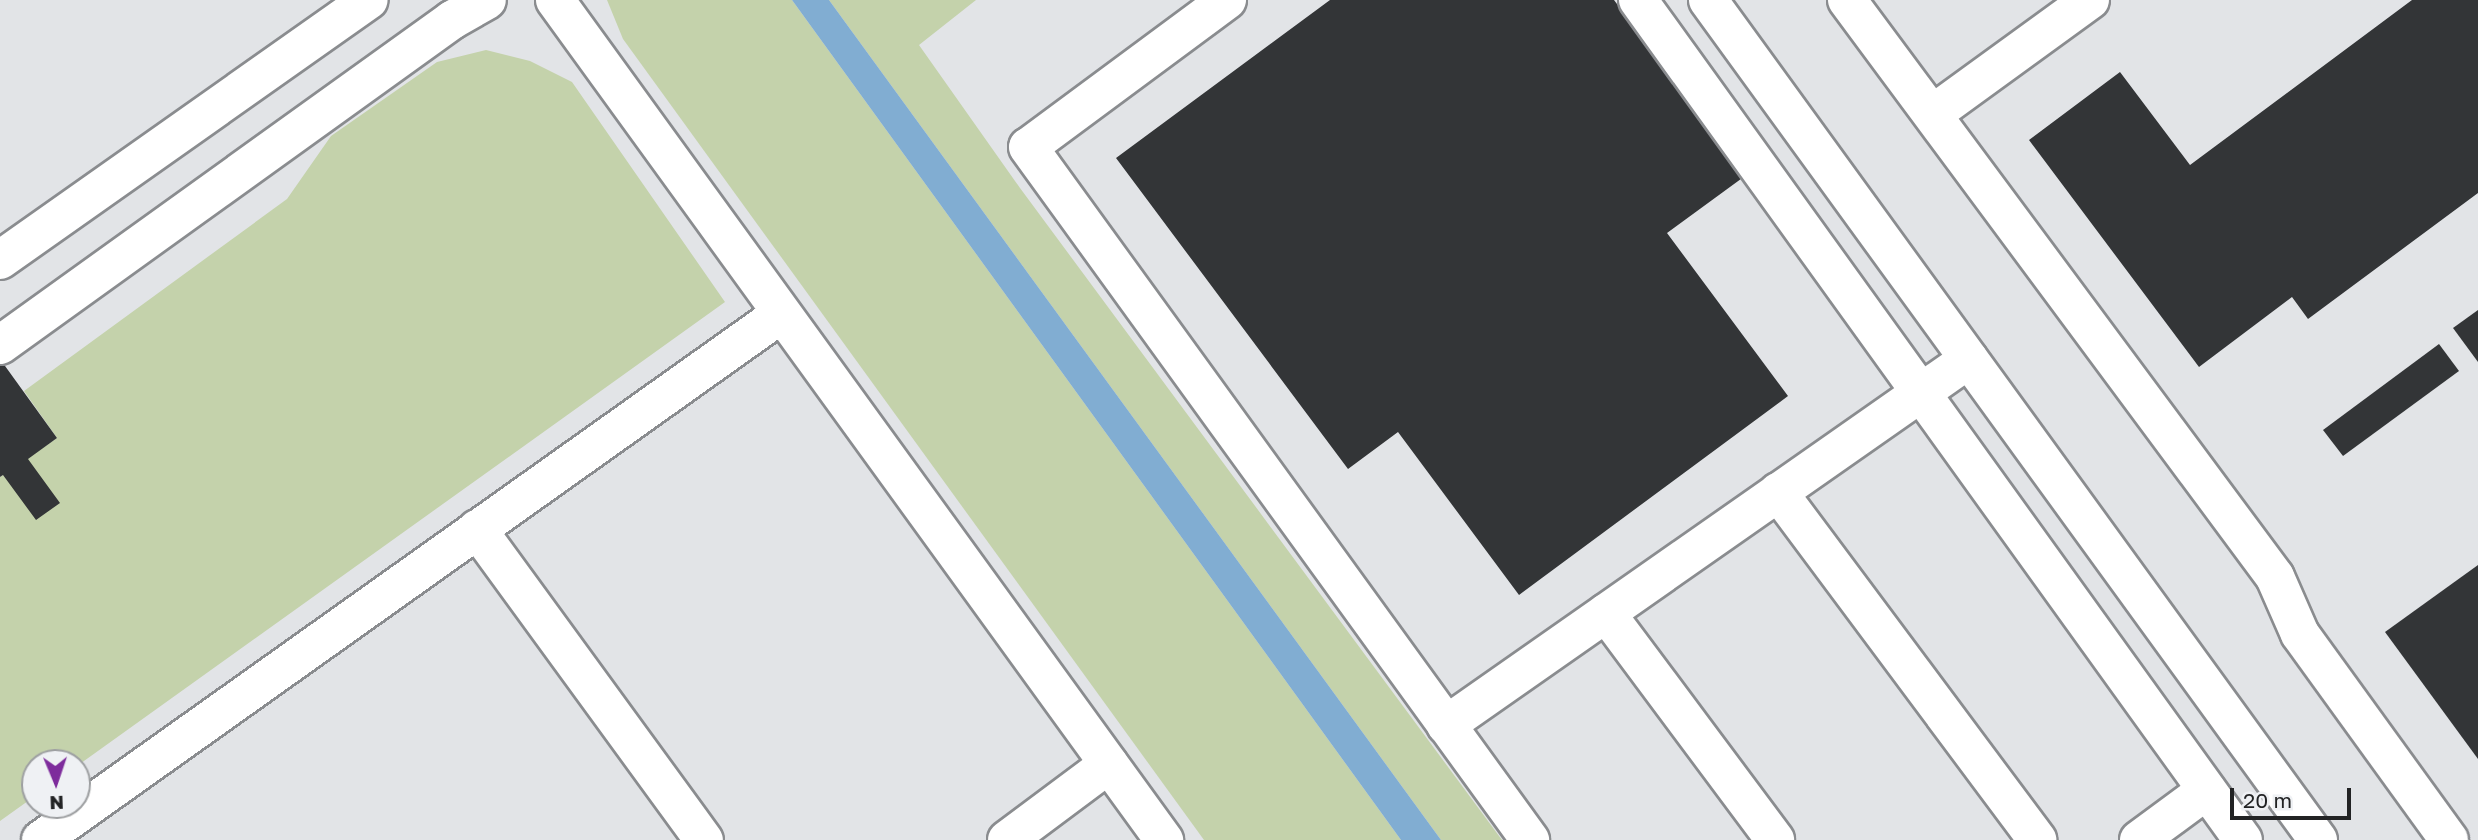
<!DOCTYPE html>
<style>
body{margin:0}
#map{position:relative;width:2478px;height:840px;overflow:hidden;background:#e2e4e7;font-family:"Golos Text",sans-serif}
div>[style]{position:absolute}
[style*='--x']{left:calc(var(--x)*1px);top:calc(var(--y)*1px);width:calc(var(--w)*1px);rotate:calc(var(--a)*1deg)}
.green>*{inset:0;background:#c4d2ab}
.water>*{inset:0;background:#81add2}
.building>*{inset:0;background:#333537}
.roads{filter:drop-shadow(2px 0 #8a8c8f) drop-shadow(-2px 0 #8a8c8f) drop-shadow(0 2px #8a8c8f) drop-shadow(0 -2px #8a8c8f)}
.minor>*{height:38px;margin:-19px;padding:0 19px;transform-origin:19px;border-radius:19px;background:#fff}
span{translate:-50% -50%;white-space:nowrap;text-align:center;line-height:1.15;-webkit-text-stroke:7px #eff1f4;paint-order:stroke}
.north{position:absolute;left:21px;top:749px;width:70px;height:70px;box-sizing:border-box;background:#eff1f4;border:2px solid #9d9fa1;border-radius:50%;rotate:178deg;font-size:19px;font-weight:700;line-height:28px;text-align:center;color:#222324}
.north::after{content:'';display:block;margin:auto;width:24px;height:32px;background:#7e2c9c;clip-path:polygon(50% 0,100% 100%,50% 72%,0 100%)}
.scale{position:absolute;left:2230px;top:788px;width:121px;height:32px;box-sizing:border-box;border:4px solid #222324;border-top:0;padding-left:9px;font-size:21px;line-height:24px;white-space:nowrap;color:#222324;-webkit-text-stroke:5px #eff1f4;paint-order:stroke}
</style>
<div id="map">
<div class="green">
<div style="clip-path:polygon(607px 0,792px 0,1401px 840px,1204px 840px,623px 39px)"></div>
<div style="clip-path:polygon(829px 0,976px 0,919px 45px,1020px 188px,1502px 840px,1441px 840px)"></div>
<div style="clip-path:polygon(486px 50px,530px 61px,572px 82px,725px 302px,77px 766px,77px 763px,35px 763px,35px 796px,0 821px,0 477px,57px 438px,24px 391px,287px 199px,331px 136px,437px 62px)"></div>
</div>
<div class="water">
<div style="clip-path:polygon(792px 0,829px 0,1441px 840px,1401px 840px)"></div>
</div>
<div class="building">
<div style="clip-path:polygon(1330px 0,1614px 0,1745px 176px,1667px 233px,1788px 396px,1519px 595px,1398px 432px,1348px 469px,1116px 158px)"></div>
<div style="clip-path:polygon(2412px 0,2478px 0,2478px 193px,2308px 319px,2292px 297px,2199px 367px,2029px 140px,2120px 72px,2190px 165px)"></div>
<div style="clip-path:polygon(2478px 310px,2478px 362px,2453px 328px)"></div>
<div style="clip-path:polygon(2439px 344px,2459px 371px,2343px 456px,2323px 430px)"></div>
<div style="clip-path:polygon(0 359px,57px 438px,28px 459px,60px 503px,36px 520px,3px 475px,0 477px)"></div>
<div style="clip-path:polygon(2478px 565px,2478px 759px,2385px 632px)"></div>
</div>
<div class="roads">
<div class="minor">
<div style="--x:555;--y:0;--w:1038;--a:54.06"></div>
<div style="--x:1227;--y:0;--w:247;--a:143.5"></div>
<div style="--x:1028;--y:147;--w:856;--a:54.08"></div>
<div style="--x:1638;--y:0;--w:1035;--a:54.24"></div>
<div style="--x:1708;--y:0;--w:1038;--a:54.01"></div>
<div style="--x:1847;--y:0;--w:718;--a:53.43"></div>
<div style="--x:2275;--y:577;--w:62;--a:66.3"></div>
<div style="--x:2300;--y:634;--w:254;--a:54.1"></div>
<div style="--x:1933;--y:114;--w:194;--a:-36"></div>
<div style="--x:0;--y:260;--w:451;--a:-35.2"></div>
<div style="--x:0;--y:345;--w:557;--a:-35.72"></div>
<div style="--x:452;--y:20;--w:40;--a:-29.7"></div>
<div style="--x:1778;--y:492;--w:434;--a:53.3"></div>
<div style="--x:477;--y:529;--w:385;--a:53.9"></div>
<div style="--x:1606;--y:613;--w:283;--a:53.3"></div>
<div style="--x:1446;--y:725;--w:638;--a:-34.98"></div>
<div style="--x:41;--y:840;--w:908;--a:-35.41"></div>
<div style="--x:1007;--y:840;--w:127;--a:-36.7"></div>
<div style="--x:2139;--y:840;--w:84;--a:-36.3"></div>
</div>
</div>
<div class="north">N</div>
<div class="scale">20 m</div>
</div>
